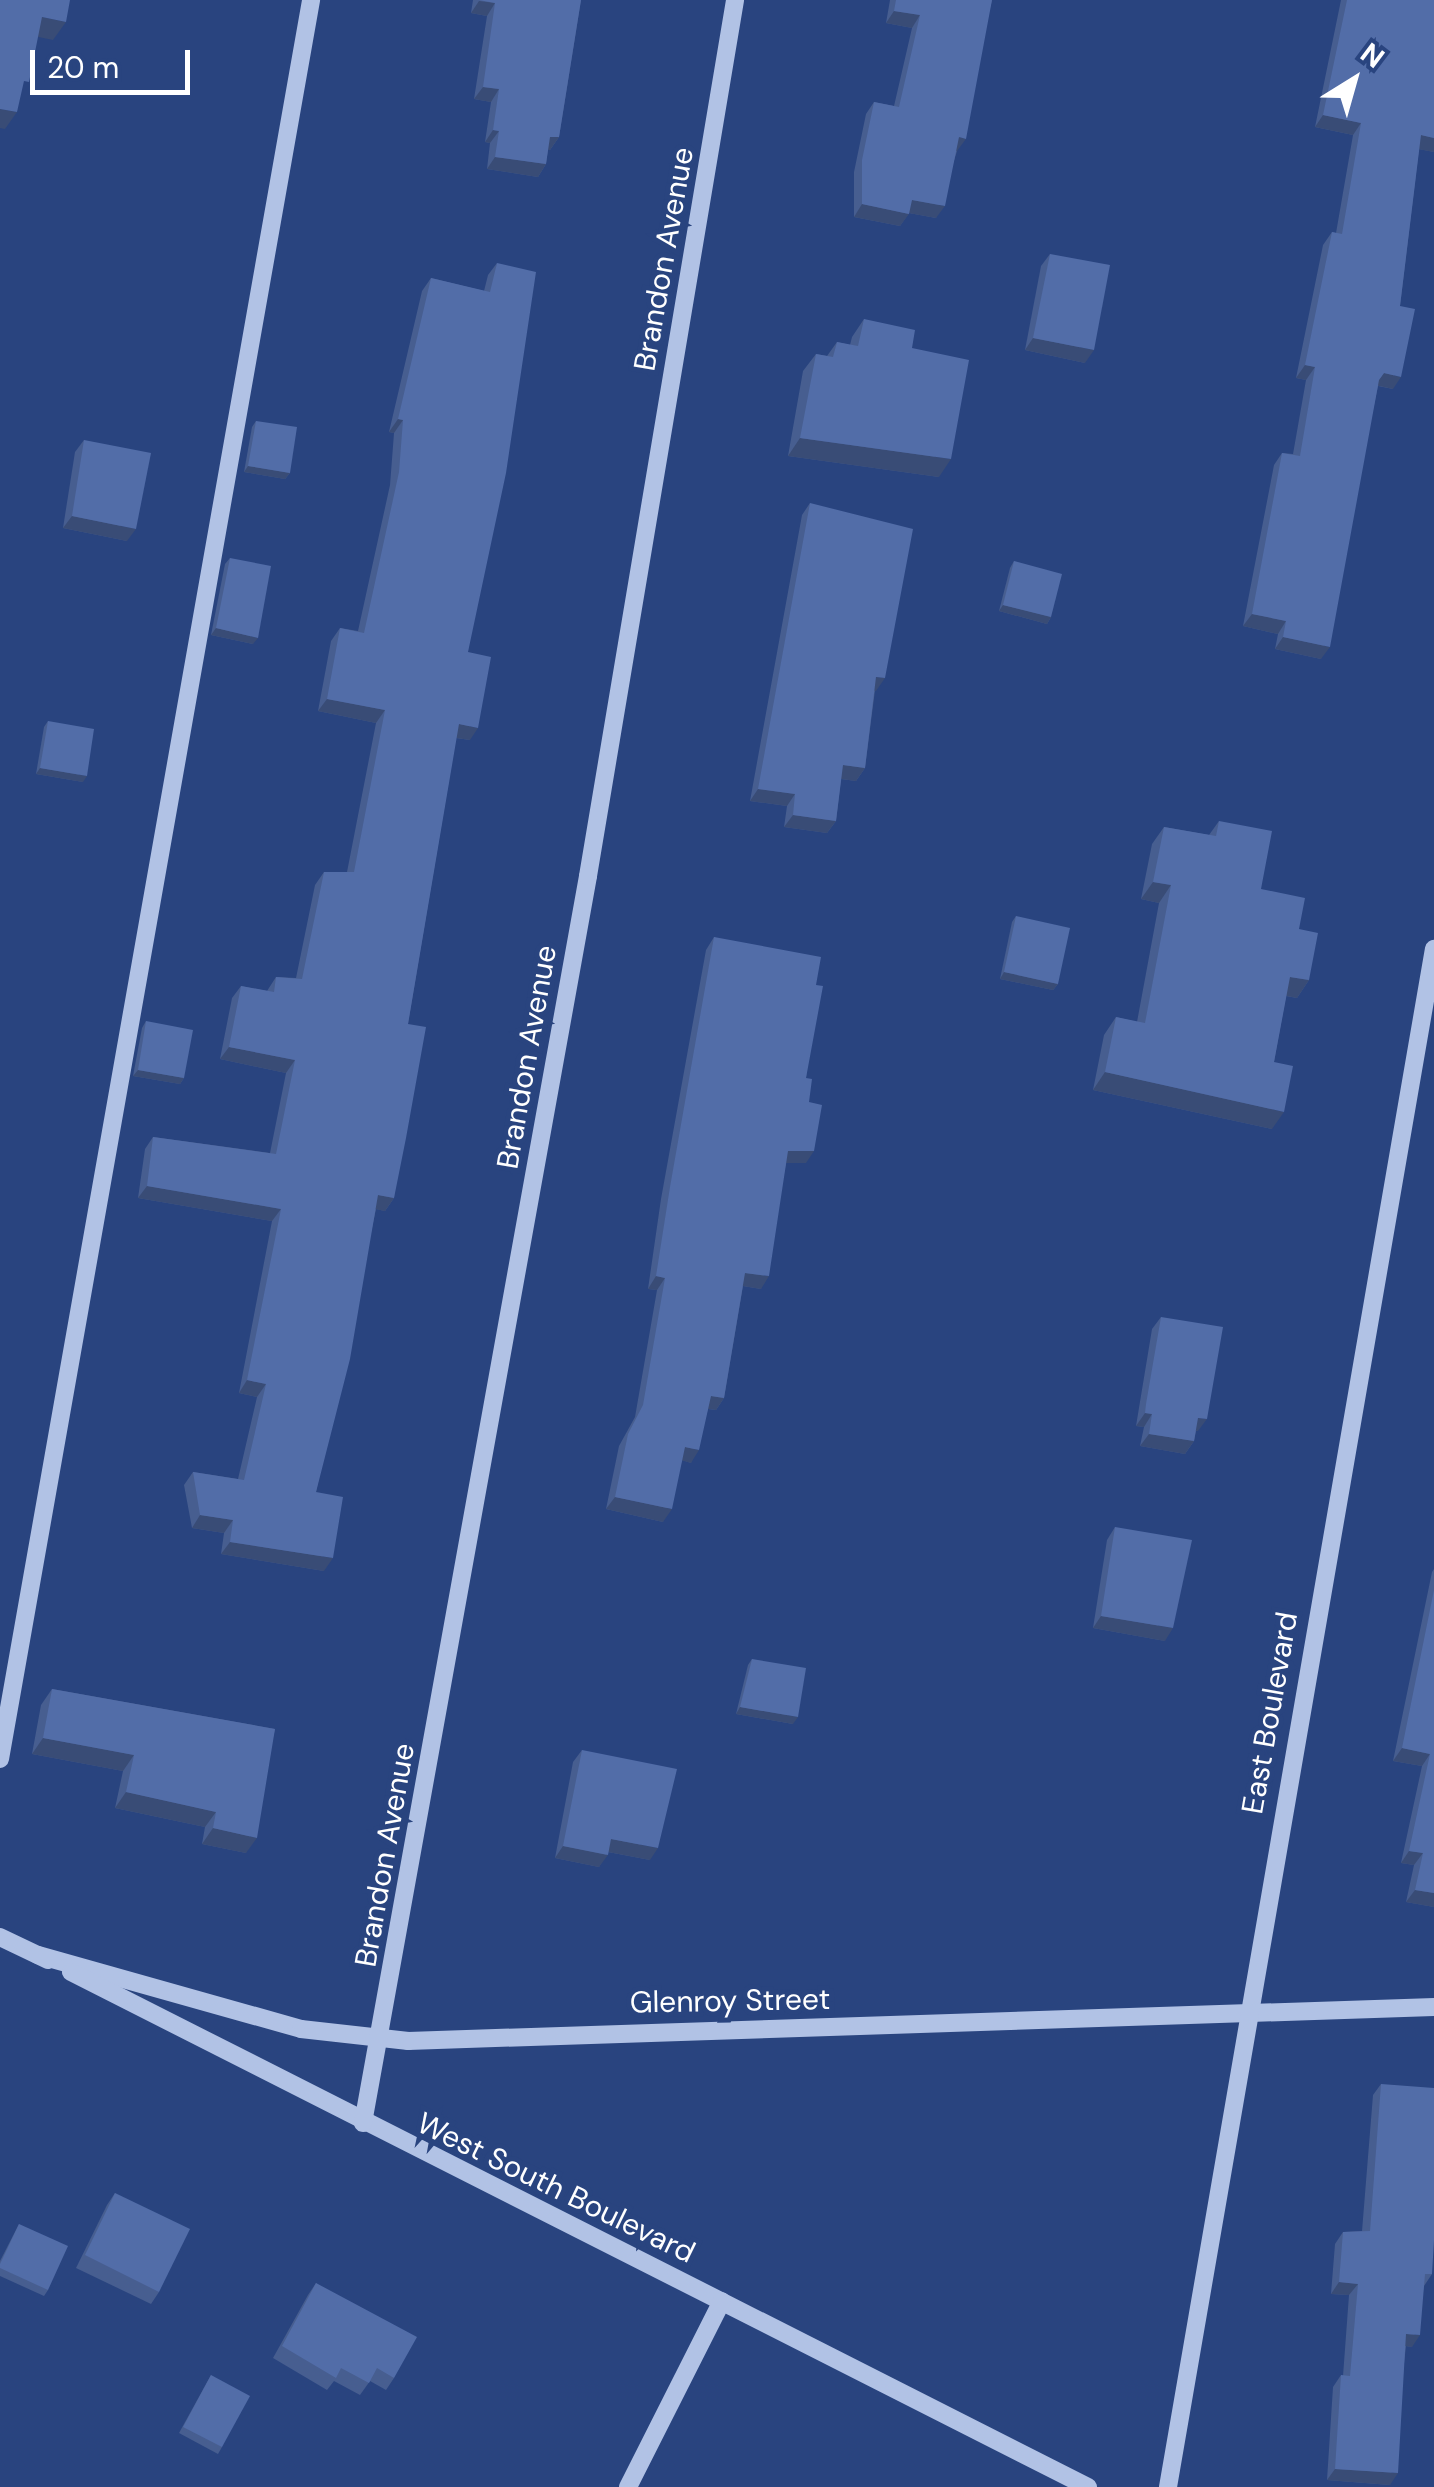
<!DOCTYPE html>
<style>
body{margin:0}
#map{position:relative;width:1434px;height:2487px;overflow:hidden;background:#29447f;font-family:"DM Sans",sans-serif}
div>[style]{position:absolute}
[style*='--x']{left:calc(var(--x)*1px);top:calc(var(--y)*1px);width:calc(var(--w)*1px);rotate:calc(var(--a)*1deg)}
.minor>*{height:18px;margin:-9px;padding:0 9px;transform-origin:9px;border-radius:9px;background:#b1c2e5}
.wall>*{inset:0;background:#475e90}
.shaded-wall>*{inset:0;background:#394c76}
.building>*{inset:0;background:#526da8}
span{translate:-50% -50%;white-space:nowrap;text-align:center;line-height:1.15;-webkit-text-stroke:10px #29447f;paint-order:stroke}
.street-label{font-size:30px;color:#fff}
.north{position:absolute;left:1304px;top:30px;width:100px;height:100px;-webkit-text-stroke:8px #29447f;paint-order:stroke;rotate:37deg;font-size:28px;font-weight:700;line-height:40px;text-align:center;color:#fff}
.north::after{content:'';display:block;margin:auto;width:35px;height:45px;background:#fff;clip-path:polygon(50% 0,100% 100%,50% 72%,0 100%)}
.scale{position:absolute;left:30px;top:50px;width:160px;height:45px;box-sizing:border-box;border:5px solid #fff;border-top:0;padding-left:12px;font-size:30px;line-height:35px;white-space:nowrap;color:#fff;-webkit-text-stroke:8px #29447f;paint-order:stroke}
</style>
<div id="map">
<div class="minor">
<div style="--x:0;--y:1759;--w:1786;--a:-79.97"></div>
<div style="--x:0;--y:1937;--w:53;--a:25.6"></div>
<div style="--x:38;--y:1955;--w:273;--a:15.7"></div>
<div style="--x:301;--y:2029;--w:108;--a:6.4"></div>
<div style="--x:408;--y:2041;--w:1027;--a:-1.9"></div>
<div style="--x:71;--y:1972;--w:1140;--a:26.86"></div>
<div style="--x:363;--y:2123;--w:1267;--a:-79.77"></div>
<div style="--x:588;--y:876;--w:888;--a:-80.47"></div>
<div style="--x:628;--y:2487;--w:208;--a:-63.2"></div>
<div style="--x:1168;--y:2487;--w:1561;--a:-80.19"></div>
</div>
<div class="wall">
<div style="clip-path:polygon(473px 0,581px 0,559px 137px,550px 150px,548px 149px,546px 164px,538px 177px,487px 169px,490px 143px,485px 142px,491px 102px,474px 99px,487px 16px,471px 13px)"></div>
<div style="clip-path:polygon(890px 0,992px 0,957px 151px,936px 218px,909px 213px,900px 226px,854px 217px,854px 172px,866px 114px,874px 102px,894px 106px,912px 28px,886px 23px)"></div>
<div style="clip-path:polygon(1341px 0,1434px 0,1434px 152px,1419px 149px,1400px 306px,1393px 389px,1378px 386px,1321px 659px,1275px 649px,1278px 634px,1243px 626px,1274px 465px,1282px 453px,1293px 454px,1306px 380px,1296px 378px,1323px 245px,1332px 232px,1336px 233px,1353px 135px,1315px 127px)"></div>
<div style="clip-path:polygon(1050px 254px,1085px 363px,1025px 350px,1041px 266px)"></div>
<div style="clip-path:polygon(497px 263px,468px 652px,470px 740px,456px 738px,408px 1024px,394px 1198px,385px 1211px,376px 1209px,316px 1492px,324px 1571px,221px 1554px,224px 1533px,192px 1528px,184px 1485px,193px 1472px,238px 1479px,257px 1397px,239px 1393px,272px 1221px,138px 1198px,145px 1149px,153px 1137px,270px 1153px,286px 1073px,220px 1059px,232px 998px,241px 986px,267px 991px,276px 977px,296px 978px,315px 885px,324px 872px,347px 872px,376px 723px,318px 711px,331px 641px,340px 628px,358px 631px,390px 485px,394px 433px,389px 432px,422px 291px,431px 278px,484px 291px,488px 275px)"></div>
<div style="clip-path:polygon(864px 319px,912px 348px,939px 477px,788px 456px,803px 371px,816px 354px,827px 356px,837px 342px,850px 345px,852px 337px)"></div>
<div style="clip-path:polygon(256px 421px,290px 473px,285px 479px,244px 472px,252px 427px)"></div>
<div style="clip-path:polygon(84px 440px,127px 541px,63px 528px,75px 452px)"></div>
<div style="clip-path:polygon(810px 503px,876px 691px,875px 690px,865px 768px,856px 781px,841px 779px,836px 821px,827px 833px,784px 827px,787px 806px,750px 801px,802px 515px)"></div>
<div style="clip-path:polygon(230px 558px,253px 644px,211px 635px,225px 564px)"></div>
<div style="clip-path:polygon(1014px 561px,1051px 617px,1047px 624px,999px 611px,1010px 568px)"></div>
<div style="clip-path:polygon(48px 721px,83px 782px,36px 774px,44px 727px)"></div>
<div style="clip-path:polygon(1219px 821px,1261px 889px,1299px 929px,1309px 980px,1297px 998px,1286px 996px,1274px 1062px,1272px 1129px,1093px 1090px,1104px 1035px,1116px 1017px,1137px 1022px,1159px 903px,1141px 899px,1152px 844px,1164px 827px,1209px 835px)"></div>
<div style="clip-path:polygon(1016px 916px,1058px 984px,1053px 990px,1000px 979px,1012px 922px)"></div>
<div style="clip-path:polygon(714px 937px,816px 985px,806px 1078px,809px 1102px,806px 1163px,786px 1163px,761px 1289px,743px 1286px,724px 1398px,716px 1410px,708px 1409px,691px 1463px,682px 1460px,663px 1522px,606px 1509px,619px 1446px,635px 1417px,657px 1290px,648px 1289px,661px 1199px,706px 950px)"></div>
<div style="clip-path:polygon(146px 1021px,184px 1078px,180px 1084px,133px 1076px,142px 1028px)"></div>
<div style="clip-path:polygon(1161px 1317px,1198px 1431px,1196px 1431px,1194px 1441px,1185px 1454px,1140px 1446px,1144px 1427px,1136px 1426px,1152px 1329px)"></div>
<div style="clip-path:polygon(1115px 1527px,1165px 1641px,1093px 1628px,1107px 1540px)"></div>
<div style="clip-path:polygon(1434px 1569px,1434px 1907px,1406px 1902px,1414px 1865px,1401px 1863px,1422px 1766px,1393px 1761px,1432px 1572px)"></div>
<div style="clip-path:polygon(752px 1659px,793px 1724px,736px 1714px,748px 1665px)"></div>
<div style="clip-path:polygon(52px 1689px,275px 1729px,246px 1853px,202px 1844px,205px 1827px,115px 1808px,123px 1771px,32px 1754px,41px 1705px)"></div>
<div style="clip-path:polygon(582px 1750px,650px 1860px,608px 1852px,599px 1867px,555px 1858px,573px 1762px)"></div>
<div style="clip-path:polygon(1381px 2084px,1432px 2274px,1424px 2286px,1412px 2347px,1406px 2346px,1390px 2485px,1327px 2480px,1333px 2387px,1341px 2375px,1343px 2376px,1349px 2295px,1331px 2294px,1335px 2244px,1343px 2232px,1362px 2231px,1373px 2095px)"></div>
<div style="clip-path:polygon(115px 2193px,159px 2292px,151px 2304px,76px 2268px,107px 2205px)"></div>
<div style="clip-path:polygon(19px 2224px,48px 2290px,44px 2296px,0 2276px,0 2261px)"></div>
<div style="clip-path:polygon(316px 2283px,394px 2378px,386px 2390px,370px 2381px,360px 2395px,334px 2381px,327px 2390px,273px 2358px,308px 2295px)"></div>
<div style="clip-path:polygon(211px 2375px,222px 2447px,218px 2454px,179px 2433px)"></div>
</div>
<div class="shaded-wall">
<div style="clip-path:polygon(479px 1px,495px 3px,487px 16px,471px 13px)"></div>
<div style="clip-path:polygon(894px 11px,920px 15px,912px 28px,886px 23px)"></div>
<div style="clip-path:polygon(42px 17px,66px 22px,53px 40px,29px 35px)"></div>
<div style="clip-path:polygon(483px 87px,499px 89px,491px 102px,474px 99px)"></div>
<div style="clip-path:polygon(0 109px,17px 112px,5px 129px,0 128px)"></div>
<div style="clip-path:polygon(1323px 115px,1361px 123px,1353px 135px,1315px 127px)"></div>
<div style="clip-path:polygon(493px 130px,499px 131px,490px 143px,485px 142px)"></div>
<div style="clip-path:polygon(1421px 135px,1434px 138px,1434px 152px,1412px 148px)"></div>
<div style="clip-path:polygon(550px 137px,559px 137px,550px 150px,542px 149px)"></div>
<div style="clip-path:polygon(959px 137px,966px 139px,957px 151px,950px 149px)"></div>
<div style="clip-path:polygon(495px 157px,546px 164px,538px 177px,487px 169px)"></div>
<div style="clip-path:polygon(912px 200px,945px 206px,936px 218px,903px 212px)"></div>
<div style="clip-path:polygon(862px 204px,909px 214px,900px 226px,854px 217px)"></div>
<div style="clip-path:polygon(1033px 338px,1094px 350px,1085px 363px,1025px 350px)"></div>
<div style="clip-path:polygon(1305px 365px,1315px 367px,1306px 380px,1296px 378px)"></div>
<div style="clip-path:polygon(1384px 373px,1401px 377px,1393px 389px,1375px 385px)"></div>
<div style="clip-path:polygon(398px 419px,403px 420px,394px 433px,389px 432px)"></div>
<div style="clip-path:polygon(800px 438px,951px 459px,939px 477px,788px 456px)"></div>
<div style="clip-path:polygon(248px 466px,290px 473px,285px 479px,244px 472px)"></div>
<div style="clip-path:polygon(72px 516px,136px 529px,127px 541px,63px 528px)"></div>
<div style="clip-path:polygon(1003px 605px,1051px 617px,1047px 624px,999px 611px)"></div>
<div style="clip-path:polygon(1252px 614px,1286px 621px,1278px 634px,1243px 626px)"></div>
<div style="clip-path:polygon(216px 628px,258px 638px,253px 644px,211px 635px)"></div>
<div style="clip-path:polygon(1283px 637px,1330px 647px,1321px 659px,1275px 649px)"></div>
<div style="clip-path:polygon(876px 677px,885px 678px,876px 691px,868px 689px)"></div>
<div style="clip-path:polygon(327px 699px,385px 710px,376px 723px,318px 711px)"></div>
<div style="clip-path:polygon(459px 724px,478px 728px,470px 740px,450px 737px)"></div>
<div style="clip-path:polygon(843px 765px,865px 768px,856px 781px,834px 778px)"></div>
<div style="clip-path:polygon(40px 768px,87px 776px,83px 782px,36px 774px)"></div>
<div style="clip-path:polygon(758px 789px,795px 794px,787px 806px,750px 801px)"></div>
<div style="clip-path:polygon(793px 815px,836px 821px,827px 833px,784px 827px)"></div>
<div style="clip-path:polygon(1153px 882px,1171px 885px,1159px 903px,1141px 899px)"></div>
<div style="clip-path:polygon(1004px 972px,1058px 984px,1053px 990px,1000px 979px)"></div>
<div style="clip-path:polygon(1290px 977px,1309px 980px,1297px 998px,1277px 994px)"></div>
<div style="clip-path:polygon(229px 1047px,295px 1060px,286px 1073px,220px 1059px)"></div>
<div style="clip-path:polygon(138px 1070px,184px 1078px,180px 1084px,133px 1076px)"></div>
<div style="clip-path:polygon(1105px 1072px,1284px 1112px,1272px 1129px,1093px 1090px)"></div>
<div style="clip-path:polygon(788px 1151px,814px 1151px,806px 1163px,779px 1163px)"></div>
<div style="clip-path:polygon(147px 1186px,281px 1209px,272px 1221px,138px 1198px)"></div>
<div style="clip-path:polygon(378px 1195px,394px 1198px,385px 1211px,369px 1208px)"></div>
<div style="clip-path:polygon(745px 1273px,769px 1276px,761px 1289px,737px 1285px)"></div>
<div style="clip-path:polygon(656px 1276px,665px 1278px,657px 1290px,648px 1289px)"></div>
<div style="clip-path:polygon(247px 1380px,266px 1384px,257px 1397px,239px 1393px)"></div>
<div style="clip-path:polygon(711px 1396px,724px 1398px,716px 1410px,702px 1408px)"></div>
<div style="clip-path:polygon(1145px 1413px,1152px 1414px,1144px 1427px,1136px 1426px)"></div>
<div style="clip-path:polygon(1198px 1418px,1207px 1419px,1198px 1431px,1189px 1430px)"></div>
<div style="clip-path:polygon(1149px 1434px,1194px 1441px,1185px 1454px,1140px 1446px)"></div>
<div style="clip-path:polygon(685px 1447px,699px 1450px,691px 1463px,677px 1459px)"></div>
<div style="clip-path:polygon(615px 1497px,672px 1509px,663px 1522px,606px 1509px)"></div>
<div style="clip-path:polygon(200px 1515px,233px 1520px,224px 1533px,192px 1528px)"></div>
<div style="clip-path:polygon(230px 1542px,333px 1558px,324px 1571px,221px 1554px)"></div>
<div style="clip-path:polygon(1101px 1616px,1173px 1628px,1165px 1641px,1093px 1628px)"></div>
<div style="clip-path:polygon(740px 1707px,798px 1717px,793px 1724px,736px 1714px)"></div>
<div style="clip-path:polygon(43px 1738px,134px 1755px,123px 1771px,32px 1754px)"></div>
<div style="clip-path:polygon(1402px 1748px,1430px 1754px,1422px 1766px,1393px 1761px)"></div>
<div style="clip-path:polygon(126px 1792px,216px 1812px,205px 1827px,115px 1808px)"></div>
<div style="clip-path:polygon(213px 1828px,257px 1838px,246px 1853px,202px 1844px)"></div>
<div style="clip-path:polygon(611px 1839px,658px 1848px,650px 1860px,603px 1851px)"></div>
<div style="clip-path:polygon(563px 1846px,608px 1855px,599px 1867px,555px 1858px)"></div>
<div style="clip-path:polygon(1409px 1851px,1423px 1853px,1414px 1865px,1401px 1863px)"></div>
<div style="clip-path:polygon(1415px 1890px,1434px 1893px,1434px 1907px,1406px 1902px)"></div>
<div style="clip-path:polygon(1339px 2282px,1358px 2284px,1349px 2295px,1331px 2294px)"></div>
<div style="clip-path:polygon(1406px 2334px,1420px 2335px,1412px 2347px,1398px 2345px)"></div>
<div style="clip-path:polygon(1335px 2469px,1398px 2473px,1390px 2485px,1327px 2480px)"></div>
</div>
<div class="building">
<div style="clip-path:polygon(0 0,70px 0,66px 22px,42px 17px,29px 82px,24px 81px,17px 112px,0 109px)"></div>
<div style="clip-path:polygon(479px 0,581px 0,559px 137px,550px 137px,546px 164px,495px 157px,499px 131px,493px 130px,499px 89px,483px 87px,495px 3px)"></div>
<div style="clip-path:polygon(896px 0,992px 0,966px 139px,959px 137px,945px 206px,912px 200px,909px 214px,862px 204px,862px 160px,874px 102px,899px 107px,920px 15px,894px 11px)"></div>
<div style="clip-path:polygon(1347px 0,1434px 0,1434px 138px,1421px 135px,1400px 306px,1415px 309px,1401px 377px,1384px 373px,1379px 380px,1330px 647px,1283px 637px,1286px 621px,1252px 614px,1282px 453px,1300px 456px,1315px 367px,1305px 365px,1332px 232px,1342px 234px,1361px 123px,1323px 115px)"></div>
<div style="clip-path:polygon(1050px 254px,1110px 265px,1094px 350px,1033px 338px)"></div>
<div style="clip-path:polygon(497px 263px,536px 272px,506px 473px,468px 652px,491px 657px,478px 728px,459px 724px,408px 1024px,426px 1027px,406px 1138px,394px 1198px,378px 1195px,350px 1359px,316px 1492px,343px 1497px,333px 1558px,230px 1542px,233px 1520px,200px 1515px,193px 1472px,244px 1480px,266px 1384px,247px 1380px,281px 1209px,147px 1186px,153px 1137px,276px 1154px,295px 1060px,229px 1047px,241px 986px,274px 992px,276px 977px,302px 979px,324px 872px,354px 872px,385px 710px,327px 699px,340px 628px,364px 633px,399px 472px,403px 420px,398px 419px,431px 278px,490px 292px)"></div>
<div style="clip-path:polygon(864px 319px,915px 330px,912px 348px,969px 360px,951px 459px,800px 438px,816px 354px,833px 357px,837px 342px,858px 346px)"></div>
<div style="clip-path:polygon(256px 421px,297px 427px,290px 473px,248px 466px)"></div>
<div style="clip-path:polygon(84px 440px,151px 453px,136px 529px,72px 516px)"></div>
<div style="clip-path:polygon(810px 503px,913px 529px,885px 678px,876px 677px,865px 768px,843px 765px,836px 821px,793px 815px,795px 794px,758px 789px)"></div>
<div style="clip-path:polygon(230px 558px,271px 566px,258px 638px,216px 628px)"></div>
<div style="clip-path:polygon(1014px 561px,1062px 574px,1051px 617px,1003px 605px)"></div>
<div style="clip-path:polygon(48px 721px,94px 729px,87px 776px,40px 768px)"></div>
<div style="clip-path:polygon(1219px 821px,1272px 831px,1261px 889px,1305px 898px,1299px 929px,1318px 933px,1309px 980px,1290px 977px,1274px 1062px,1293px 1066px,1284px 1112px,1105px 1072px,1116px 1017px,1145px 1023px,1171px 885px,1153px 882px,1164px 827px,1216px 836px)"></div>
<div style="clip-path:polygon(1016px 916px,1070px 928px,1058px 984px,1004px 972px)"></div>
<div style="clip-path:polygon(714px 937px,821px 957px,816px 985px,823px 986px,806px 1078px,812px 1079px,809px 1102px,822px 1105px,814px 1151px,788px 1151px,769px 1276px,745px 1273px,724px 1398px,711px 1396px,699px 1450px,685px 1447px,672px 1509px,615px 1497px,628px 1434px,643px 1405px,665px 1278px,656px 1276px,670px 1187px)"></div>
<div style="clip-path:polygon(146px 1021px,193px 1030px,184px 1078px,138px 1070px)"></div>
<div style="clip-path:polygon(1161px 1317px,1223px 1327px,1207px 1419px,1198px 1418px,1194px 1441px,1149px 1434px,1152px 1414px,1145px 1413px,1146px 1404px)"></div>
<div style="clip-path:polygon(1115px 1527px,1192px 1540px,1173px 1628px,1101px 1616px)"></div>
<div style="clip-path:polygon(1434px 1590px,1434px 1893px,1415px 1890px,1423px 1853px,1409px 1851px,1430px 1754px,1402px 1748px)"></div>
<div style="clip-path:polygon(752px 1659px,806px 1668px,798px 1717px,740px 1707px)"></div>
<div style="clip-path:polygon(52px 1689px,275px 1729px,257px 1838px,213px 1828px,216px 1812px,126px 1792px,134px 1755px,43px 1738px)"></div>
<div style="clip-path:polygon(582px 1750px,677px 1769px,658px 1848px,611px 1839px,608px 1855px,563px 1846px)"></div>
<div style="clip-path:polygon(1381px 2084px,1434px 2088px,1434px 2240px,1432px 2274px,1425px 2274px,1420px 2335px,1406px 2334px,1398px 2473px,1335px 2469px,1341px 2375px,1350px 2376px,1358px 2284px,1339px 2282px,1343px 2232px,1370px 2231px)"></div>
<div style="clip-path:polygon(115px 2193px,190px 2229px,159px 2292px,85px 2255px)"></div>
<div style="clip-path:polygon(19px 2224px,68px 2246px,48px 2290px,0 2268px,0 2264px)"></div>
<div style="clip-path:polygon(316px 2283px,417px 2337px,394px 2378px,377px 2368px,369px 2383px,341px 2368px,336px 2378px,282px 2346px)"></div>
<div style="clip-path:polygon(211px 2375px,250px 2396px,222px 2447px,183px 2427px)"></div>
</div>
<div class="street-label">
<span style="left:664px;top:259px;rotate:-80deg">Brandon Avenue</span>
<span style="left:527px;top:1057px;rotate:-80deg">Brandon Avenue</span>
<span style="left:1270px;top:1713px;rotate:-80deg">East Boulevard</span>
<span style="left:385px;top:1855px;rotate:-80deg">Brandon Avenue</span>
<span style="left:730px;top:2001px;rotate:-1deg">Glenroy Street</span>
<span style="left:556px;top:2188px;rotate:26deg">West South Boulevard</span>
</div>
<div class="north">N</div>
<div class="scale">20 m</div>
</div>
